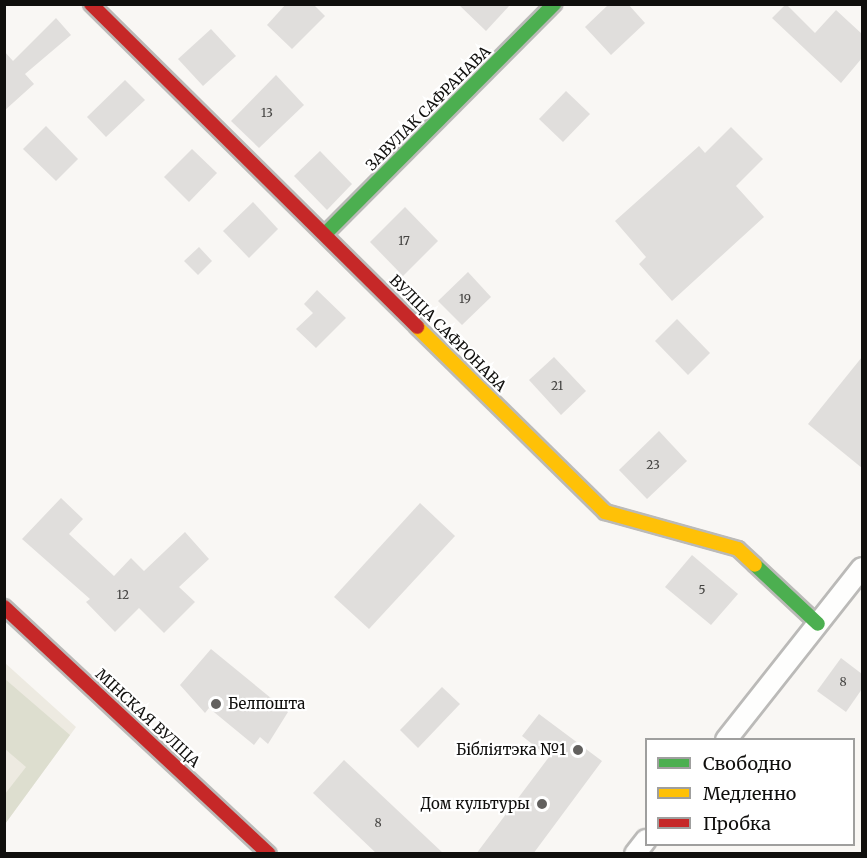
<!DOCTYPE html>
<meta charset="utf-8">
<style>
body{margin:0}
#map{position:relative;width:867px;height:858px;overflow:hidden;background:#f9f7f4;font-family:Merriweather,serif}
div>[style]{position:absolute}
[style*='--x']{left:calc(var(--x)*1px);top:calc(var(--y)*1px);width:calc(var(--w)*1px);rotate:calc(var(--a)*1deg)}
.built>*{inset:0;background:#edeae1}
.green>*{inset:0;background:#dddecf}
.building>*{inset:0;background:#e0dedc}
.roads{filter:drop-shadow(2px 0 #bbbab8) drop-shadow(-2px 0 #bbbab8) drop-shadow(0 2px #bbbab8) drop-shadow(0 -2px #bbbab8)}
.street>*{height:20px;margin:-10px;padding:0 10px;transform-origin:10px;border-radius:10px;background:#fefefd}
.fast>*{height:14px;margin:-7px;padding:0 7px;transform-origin:7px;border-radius:7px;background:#4caf50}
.slow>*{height:14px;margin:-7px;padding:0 7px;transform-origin:7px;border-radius:7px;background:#ffc107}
.jam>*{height:14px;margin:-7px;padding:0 7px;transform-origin:7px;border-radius:7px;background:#c62828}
.dots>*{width:16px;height:16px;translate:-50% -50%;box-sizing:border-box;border:3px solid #fff;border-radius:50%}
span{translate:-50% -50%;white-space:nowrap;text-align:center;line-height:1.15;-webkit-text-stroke:4.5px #fff;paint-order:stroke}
.number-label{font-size:12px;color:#454442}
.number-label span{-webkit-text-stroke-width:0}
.street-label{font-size:15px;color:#100f0d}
.poi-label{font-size:15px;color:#100f0d}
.left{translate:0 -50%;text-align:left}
.right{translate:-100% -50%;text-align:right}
.frame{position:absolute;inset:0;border:6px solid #100f0d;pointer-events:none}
.legend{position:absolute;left:645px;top:738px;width:210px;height:108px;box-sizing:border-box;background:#fff;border:2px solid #9f9f9e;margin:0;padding:8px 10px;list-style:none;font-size:18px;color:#100f0d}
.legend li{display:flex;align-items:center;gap:12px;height:30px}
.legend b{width:30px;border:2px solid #9f9f9e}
</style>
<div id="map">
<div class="built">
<div style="clip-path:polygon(5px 663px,76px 727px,5px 824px)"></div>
</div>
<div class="green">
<div style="clip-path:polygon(5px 679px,70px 735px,5px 824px,5px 794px,26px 767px,5px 749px)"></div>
</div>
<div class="building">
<div style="clip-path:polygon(286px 4px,313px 4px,325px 16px,292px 49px,267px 25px)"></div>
<div style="clip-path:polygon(458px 4px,511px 4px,486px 31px)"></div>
<div style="clip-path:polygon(609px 4px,628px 4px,645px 23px,611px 55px,585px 27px)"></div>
<div style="clip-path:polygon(786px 4px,815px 33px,836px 10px,862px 34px,862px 58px,841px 83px,772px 18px)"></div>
<div style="clip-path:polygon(56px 18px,71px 35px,25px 74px,34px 84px,4px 111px,4px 51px,13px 61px)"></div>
<div style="clip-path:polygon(211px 29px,236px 56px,203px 86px,178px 59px)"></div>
<div style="clip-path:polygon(276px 75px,304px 105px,259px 148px,231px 121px)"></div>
<div style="clip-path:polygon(125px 80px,145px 100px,106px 137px,87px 117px)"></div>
<div style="clip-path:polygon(566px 91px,590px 114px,563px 142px,539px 119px)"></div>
<div style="clip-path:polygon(46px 126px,78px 159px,56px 181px,23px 149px)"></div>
<div style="clip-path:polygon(731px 127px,763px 159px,736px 186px,764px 217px,672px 301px,639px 264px,646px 257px,615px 221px,699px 146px,705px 153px)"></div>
<div style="clip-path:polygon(192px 149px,217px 173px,189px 202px,164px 177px)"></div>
<div style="clip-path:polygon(320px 151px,352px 184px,327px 210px,294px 176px)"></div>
<div style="clip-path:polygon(253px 202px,278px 229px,249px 258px,223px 231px)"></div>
<div style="clip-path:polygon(405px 207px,438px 241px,403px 276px,370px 242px)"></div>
<div style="clip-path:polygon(199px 247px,212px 261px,198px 275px,184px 261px)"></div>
<div style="clip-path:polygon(468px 272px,491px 297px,462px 325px,438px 301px)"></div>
<div style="clip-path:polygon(317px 290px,346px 318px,316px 348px,296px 329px,313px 313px,304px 304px)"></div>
<div style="clip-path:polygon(677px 319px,710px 353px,688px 375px,655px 341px)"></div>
<div style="clip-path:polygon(554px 357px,586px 391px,561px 415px,529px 380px)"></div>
<div style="clip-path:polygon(862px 357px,862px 468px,808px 424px)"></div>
<div style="clip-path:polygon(659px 431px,687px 461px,647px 499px,619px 470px)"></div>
<div style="clip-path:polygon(61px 498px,83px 519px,69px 534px,114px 576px,131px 558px,144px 571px,185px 532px,209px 559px,179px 587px,195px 602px,164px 633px,139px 608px,115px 632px,86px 602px,90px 599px,22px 539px)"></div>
<div style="clip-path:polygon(420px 503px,455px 536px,369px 629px,334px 597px)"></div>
<div style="clip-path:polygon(692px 555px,738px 594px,711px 625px,665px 587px)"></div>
<div style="clip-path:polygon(211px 649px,288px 712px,268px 744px,260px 737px,254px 745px,209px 708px,205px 713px,180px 685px)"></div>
<div style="clip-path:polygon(841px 658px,862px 674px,862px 689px,846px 712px,817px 691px)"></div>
<div style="clip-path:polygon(442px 687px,460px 704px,418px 748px,400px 730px)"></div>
<div style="clip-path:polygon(539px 714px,602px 761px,533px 854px,476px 854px,549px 757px,522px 736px)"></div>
<div style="clip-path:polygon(344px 760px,444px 854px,377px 854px,313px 793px)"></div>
</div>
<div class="roads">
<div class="street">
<div style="--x:726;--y:740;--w:219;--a:-51.7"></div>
<div style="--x:635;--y:854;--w:18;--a:-52"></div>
</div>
<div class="fast">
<div style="--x:325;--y:234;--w:325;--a:-45.1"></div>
<div style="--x:755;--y:565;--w:86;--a:43.1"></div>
</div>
<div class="slow">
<div style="--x:417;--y:327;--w:264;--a:44.5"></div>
<div style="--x:605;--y:512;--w:138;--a:15.5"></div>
<div style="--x:738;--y:549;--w:23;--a:43"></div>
</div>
<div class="jam">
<div style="--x:91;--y:4;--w:459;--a:44.7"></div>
<div style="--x:4;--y:607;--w:362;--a:43"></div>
</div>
</div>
<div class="dots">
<div style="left:216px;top:704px;background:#62605e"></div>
<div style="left:578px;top:750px;background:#62605e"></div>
<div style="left:542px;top:804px;background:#62605e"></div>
</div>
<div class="number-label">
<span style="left:267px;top:113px">13</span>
<span style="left:404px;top:241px">17</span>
<span style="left:465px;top:299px">19</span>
<span style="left:557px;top:386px">21</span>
<span style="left:653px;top:465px">23</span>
<span style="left:702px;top:590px">5</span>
<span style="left:123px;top:595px">12</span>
<span style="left:843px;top:682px">8</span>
<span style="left:378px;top:823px">8</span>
</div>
<div class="street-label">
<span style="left:428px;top:108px;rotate:-45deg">ЗАВУЛАК САФРАНАВА</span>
<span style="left:448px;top:333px;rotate:45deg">ВУЛІЦА САФРОНАВА</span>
<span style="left:148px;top:718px;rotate:43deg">МІНСКАЯ ВУЛІЦА</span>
</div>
<div class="poi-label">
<span class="left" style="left:228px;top:704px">Белпошта</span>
<span class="right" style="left:566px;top:750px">Бібліятэка №1</span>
<span class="right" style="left:530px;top:804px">Дом культуры</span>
</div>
<div class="frame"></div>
<ul class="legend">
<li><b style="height:8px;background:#4caf50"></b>Свободно</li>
<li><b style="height:8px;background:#ffc107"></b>Медленно</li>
<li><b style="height:8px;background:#c62828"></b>Пробка</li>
</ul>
</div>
